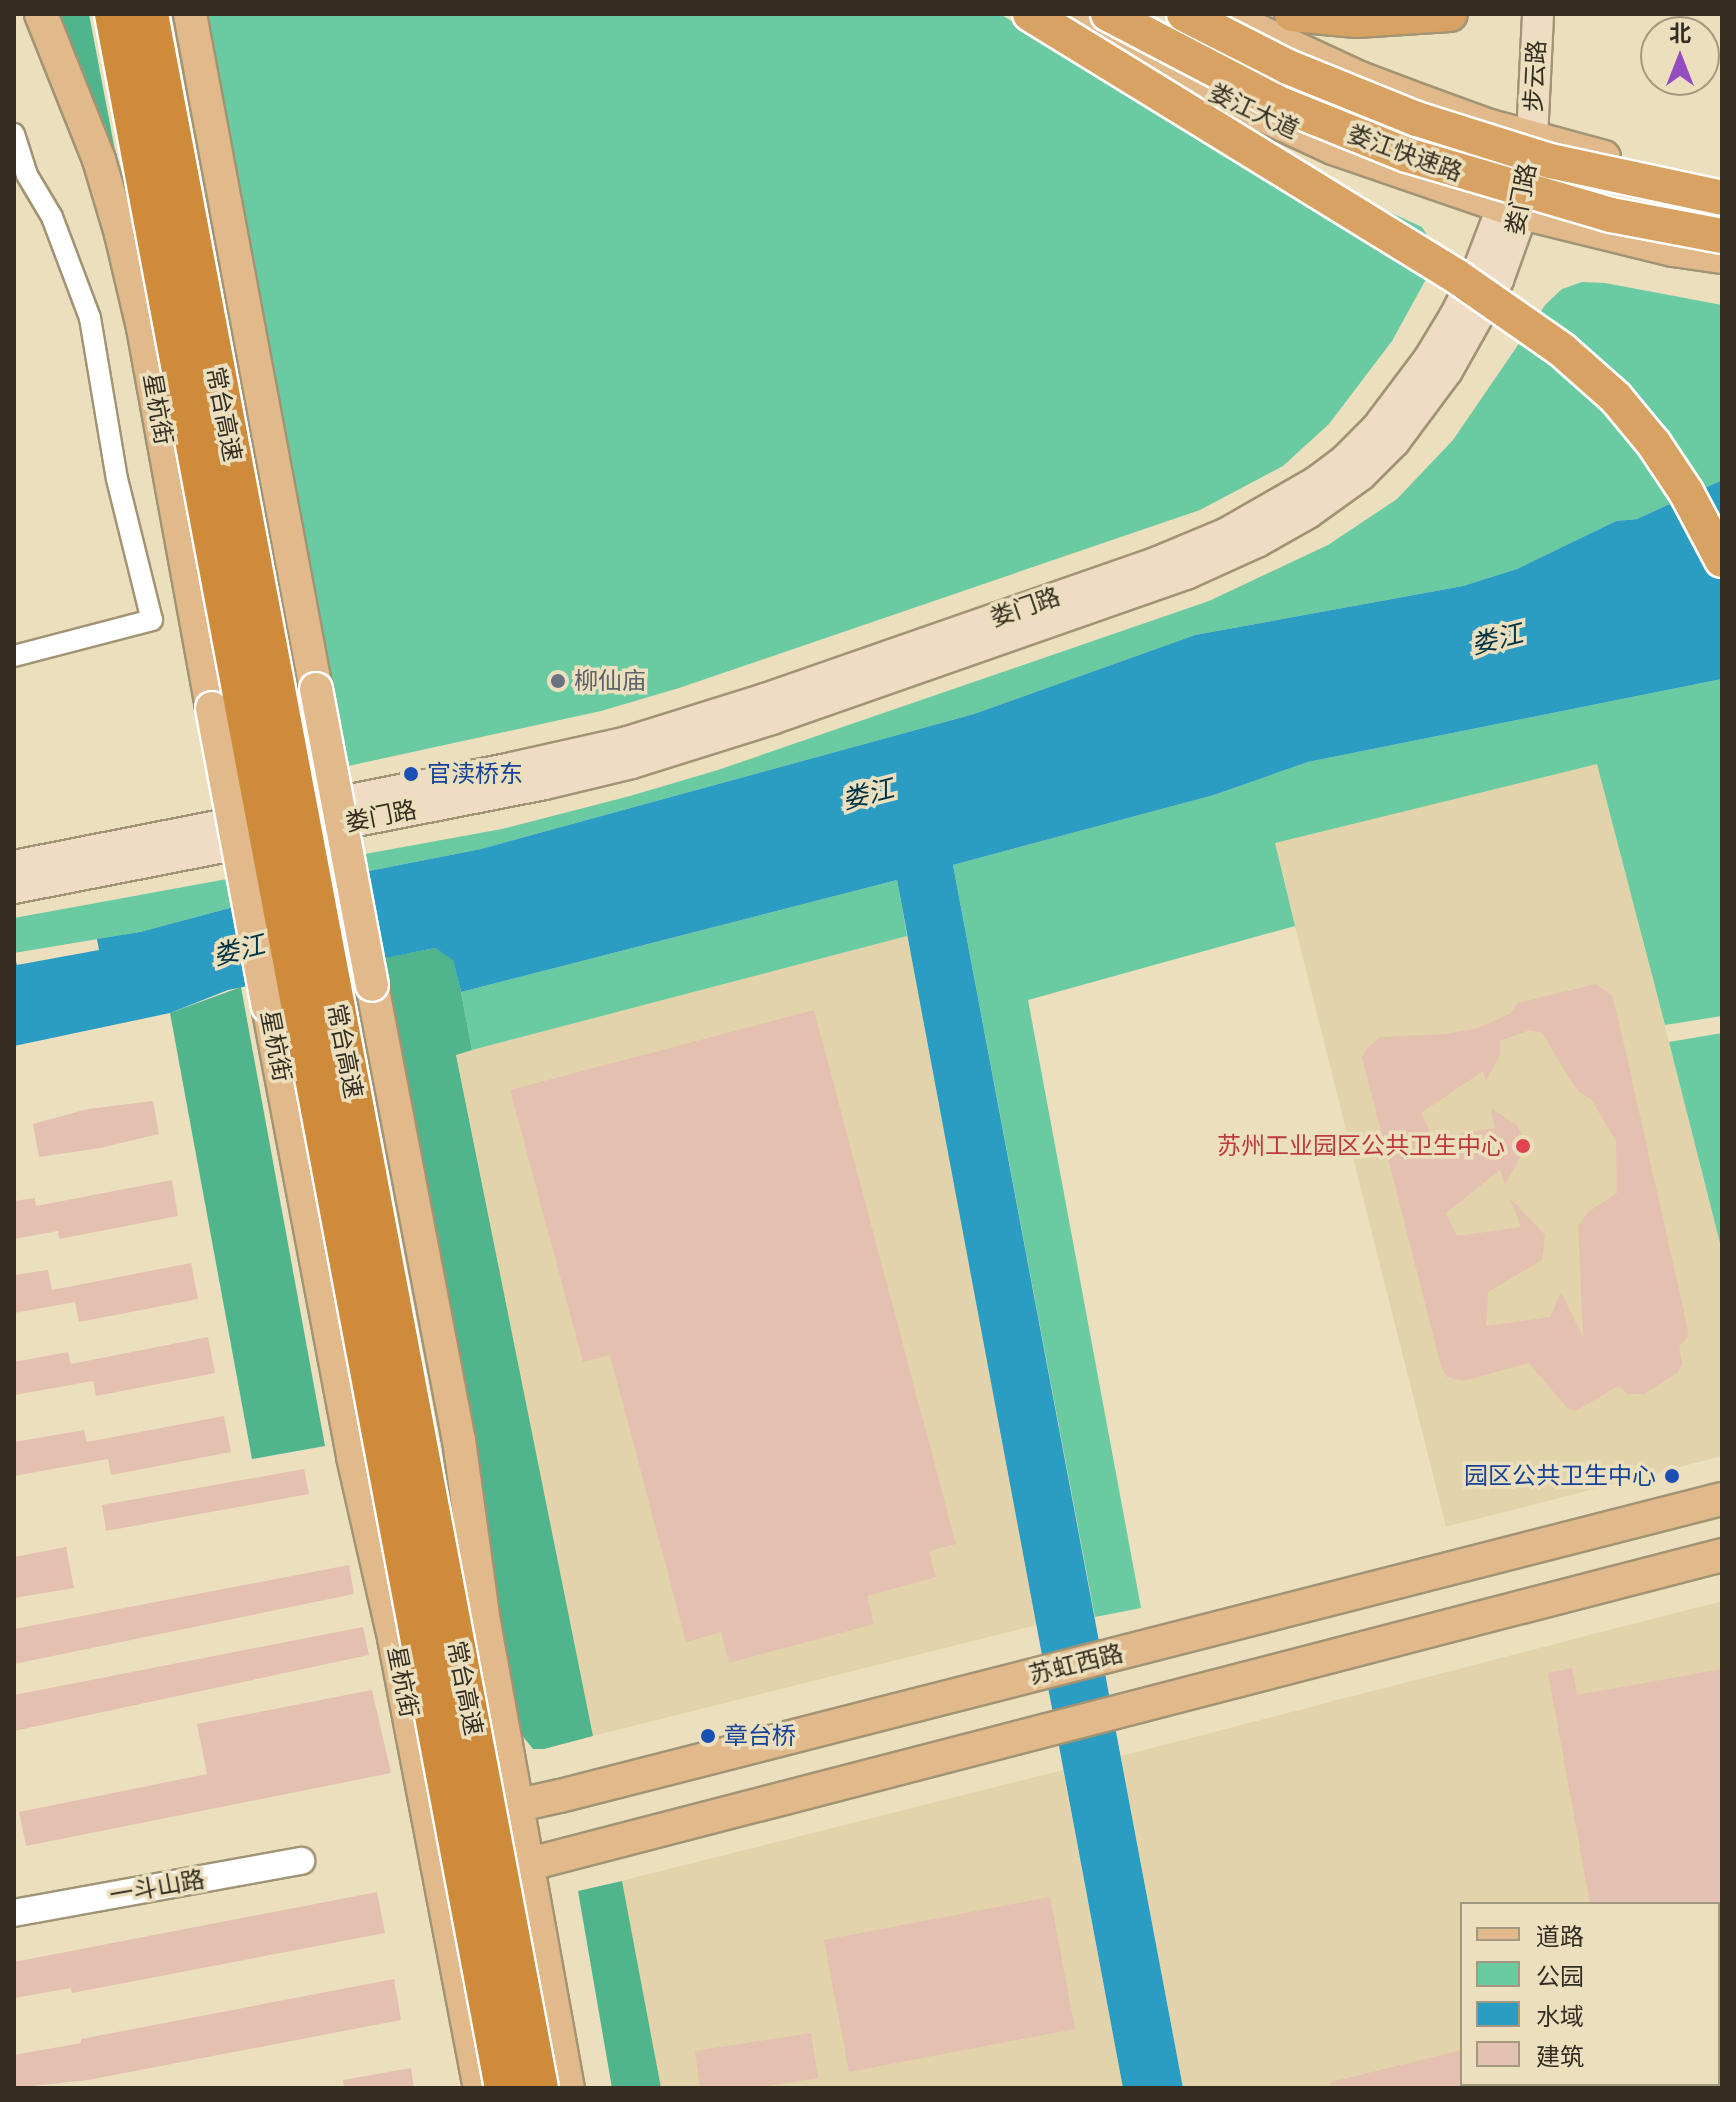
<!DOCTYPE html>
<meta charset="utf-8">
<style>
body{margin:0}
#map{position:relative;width:1736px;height:2102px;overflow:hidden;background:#ecdfbe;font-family:"DM Sans","Noto Sans SC",sans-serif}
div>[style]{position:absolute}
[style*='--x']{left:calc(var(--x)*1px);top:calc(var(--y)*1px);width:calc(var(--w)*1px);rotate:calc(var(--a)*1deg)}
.built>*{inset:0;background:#e3d3aa}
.green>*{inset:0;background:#6acaa2}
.forest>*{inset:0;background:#50b58d}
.water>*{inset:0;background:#2b9dc3}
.building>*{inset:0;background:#e4c0b0}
.roads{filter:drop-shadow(2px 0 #a19475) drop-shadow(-2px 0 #a19475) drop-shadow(0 2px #a19475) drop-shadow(0 -2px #a19475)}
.minor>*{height:20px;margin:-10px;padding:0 10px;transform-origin:10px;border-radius:10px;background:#fff}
.tertiary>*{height:26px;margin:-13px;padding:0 13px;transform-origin:13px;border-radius:13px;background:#fff}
.secondary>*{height:30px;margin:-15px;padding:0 15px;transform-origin:15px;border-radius:15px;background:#f0dcc4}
.primary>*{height:32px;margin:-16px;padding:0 16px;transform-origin:16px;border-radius:16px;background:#e2b98a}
.trunk>*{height:34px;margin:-17px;padding:0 17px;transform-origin:17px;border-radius:17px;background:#d8a263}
.bridges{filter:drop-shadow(2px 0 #fff) drop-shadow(-2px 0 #fff) drop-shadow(0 2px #fff) drop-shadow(0 -2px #fff)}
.primary-bridge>*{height:32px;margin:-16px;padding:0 16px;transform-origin:16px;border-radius:16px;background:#e2b98a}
.trunk-bridge>*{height:34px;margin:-17px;padding:0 17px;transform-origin:17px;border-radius:17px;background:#d8a263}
.motorway-bridge>*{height:38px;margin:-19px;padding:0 19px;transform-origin:19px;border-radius:19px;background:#ce8b3c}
.dots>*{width:22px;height:22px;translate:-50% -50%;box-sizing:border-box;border:4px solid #ecdfbe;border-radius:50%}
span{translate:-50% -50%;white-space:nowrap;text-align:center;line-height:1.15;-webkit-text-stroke:7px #ecdfbe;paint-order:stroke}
.street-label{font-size:24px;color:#332e21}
.worship-label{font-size:24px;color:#5b616d}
.left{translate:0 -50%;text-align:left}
.transit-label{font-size:24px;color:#164399}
.right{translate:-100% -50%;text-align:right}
.health-label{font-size:24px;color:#be3a42}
.water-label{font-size:26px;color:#003343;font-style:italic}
.frame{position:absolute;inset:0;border:16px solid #332e21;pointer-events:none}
.legend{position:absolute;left:1460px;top:1902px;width:260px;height:184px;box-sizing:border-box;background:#ecdfbe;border:2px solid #a2987f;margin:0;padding:10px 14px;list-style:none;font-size:24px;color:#332e21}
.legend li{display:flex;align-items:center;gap:16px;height:40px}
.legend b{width:40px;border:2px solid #a2987f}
.north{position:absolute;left:1640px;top:16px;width:80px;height:80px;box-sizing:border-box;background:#ecdfbe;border:2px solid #a2987f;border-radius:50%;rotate:0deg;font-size:22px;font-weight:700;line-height:32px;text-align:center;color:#332e21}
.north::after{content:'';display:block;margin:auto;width:28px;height:36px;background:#954cbf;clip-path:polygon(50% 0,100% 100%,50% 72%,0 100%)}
</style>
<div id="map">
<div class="built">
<div style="clip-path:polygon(1598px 763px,1722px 1251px,1722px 1456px,1446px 1527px,1274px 843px)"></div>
<div style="clip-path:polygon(907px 936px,1053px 1621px,593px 1736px,456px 1054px)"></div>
<div style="clip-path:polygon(evenodd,1722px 1601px,1722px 2088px,1183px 2088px,1121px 1756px,1722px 1601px,1462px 1904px,1718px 1904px,1718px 2084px,1462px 2084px,1462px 1904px)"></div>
<div style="clip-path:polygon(1063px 1770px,1123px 2088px,661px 2088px,622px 1881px)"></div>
</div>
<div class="green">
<div style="clip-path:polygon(206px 14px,1000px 14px,1127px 92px,1422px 227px,1434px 246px,1430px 272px,1392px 341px,1329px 424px,1283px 466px,1200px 510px,679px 688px,601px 711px,348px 766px)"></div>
<div style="clip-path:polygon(1582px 282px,1605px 283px,1722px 305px,1722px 480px,1637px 519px,1616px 521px,1517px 569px,1463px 586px,1195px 635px,974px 714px,481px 849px,369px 871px,140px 932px,14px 953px,14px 918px,502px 829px,630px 796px,718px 770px,1209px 601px,1328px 545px,1397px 499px,1453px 440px,1546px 304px,1562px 289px)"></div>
<div style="clip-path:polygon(1722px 679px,1722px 1016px,1665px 1025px,1597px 764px,1275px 843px,1295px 926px,1028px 1000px,1141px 1608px,1095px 1617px,953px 865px,1214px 795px,1308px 762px)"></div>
<div style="clip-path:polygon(897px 880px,907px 936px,472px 1050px,461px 992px)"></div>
<div style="clip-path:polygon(1722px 1033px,1722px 1251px,1669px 1042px)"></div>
</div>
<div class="forest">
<div style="clip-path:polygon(49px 14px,89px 14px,124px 198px)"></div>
<div style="clip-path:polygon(435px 948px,453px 959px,461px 992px,472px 1050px,456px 1055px,593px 1736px,544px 1749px,533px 1749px,521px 1734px,384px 958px)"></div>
<div style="clip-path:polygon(241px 987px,325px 1446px,252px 1459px,170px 1013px)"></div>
<div style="clip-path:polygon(622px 1881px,661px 2088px,612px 2088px,578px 1891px)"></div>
</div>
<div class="water">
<div style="clip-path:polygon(1722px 480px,1722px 679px,1308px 762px,1214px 795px,953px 865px,1183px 2088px,1123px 2088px,897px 880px,461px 992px,453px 960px,435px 948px,228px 990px,170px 1013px,14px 1046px,14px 953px,17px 965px,99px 950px,97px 939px,140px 932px,369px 871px,481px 849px,974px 714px,1195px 635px,1463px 586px,1517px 569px,1616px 521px,1637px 519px)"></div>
</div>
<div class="building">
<div style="clip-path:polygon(evenodd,1596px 984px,1612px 996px,1619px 1022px,1688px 1330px,1687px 1338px,1679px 1346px,1682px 1363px,1678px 1372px,1644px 1394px,1628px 1394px,1618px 1386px,1576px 1411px,1567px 1408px,1529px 1363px,1463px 1381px,1447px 1377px,1441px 1366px,1362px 1057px,1366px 1049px,1380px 1037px,1446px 1034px,1478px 1028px,1511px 1013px,1518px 1003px,1596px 984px,1530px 1030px,1542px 1033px,1569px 1078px,1579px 1092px,1591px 1099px,1616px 1141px,1617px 1193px,1588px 1212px,1578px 1226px,1583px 1337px,1561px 1292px,1550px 1317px,1486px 1326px,1488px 1292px,1542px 1260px,1545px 1235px,1510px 1198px,1521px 1227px,1457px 1236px,1446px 1213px,1500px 1170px,1505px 1185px,1525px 1148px,1524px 1139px,1517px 1125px,1491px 1108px,1495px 1128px,1433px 1138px,1421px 1113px,1483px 1071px,1486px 1081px,1500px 1055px,1500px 1041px,1530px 1030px)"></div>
<div style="clip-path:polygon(814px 1010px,956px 1544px,929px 1551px,936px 1577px,867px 1596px,874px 1624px,729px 1663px,721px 1632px,686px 1642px,610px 1355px,583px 1362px,510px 1090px)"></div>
<div style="clip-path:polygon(153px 1101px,159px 1134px,100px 1148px,39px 1157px,33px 1124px,88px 1109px)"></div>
<div style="clip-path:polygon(172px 1180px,178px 1216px,59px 1239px,58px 1231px,14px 1239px,14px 1201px,35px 1198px,36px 1206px)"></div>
<div style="clip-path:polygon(191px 1263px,198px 1299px,79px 1322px,75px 1302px,14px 1313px,14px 1275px,48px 1270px,52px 1290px)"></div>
<div style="clip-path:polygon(208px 1337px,215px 1373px,96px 1396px,93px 1381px,14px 1395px,14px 1362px,68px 1352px,71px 1364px)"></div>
<div style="clip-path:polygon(224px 1416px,231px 1452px,111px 1475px,108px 1459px,14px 1476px,14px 1442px,84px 1430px,87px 1442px)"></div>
<div style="clip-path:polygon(304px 1469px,309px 1494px,106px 1531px,102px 1505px)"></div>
<div style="clip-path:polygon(66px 1547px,74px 1588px,14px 1598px,14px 1557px)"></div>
<div style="clip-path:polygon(349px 1565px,354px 1594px,14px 1664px,14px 1629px)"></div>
<div style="clip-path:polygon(363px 1627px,369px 1655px,14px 1731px,14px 1695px)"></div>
<div style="clip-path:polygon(1572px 1668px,1577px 1695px,1722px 1669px,1722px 1904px,1590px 1904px,1548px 1673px)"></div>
<div style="clip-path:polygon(372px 1690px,391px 1773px,26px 1846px,19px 1812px,207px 1774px,197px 1724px)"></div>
<div style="clip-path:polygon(377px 1892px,385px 1933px,72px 1993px,71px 1988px,14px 1998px,14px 1962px)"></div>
<div style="clip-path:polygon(1050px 1897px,1075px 2029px,849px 2072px,824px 1940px)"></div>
<div style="clip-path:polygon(394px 1979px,401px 2020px,88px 2080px,14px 2088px,14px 2055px,81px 2043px,81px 2039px)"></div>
<div style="clip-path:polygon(811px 2033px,818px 2078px,756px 2088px,700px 2088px,695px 2051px)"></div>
<div style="clip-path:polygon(1462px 2050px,1462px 2088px,1331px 2088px,1331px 2082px)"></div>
<div style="clip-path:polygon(411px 2068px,414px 2088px,344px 2088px,343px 2080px)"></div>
</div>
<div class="roads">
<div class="minor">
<div style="--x:14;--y:134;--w:43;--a:72.4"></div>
<div style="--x:27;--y:175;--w:49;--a:59.2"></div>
<div style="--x:52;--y:217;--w:108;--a:69.4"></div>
<div style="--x:90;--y:318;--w:163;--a:80.5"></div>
<div style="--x:117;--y:479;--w:145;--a:76.1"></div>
<div style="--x:152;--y:620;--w:143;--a:165.4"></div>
</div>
<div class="tertiary">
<div style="--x:14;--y:1913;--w:292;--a:-10.3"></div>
</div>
<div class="secondary">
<div style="--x:14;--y:866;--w:508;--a:-11.13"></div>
<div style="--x:512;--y:768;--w:118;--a:-12.7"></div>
<div style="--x:627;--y:742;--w:145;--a:-17.3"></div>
<div style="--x:765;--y:699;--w:413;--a:-19.2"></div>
<div style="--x:1155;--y:563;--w:78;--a:-22.6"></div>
<div style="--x:1227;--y:533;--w:103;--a:-29.8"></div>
<div style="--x:1316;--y:482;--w:38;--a:-37"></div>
<div style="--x:1346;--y:459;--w:44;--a:-45"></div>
<div style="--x:1377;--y:428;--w:86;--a:-53"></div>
<div style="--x:1429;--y:359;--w:50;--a:-58.8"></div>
<div style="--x:1455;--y:316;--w:51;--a:-62.9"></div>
<div style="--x:1478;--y:271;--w:93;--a:-69.2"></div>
<div style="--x:14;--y:888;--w:541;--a:-11.08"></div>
<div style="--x:545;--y:784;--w:89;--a:-13.6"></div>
<div style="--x:632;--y:763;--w:147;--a:-17.4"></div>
<div style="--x:772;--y:719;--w:439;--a:-19.3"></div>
<div style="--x:1186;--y:574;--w:78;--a:-24.3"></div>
<div style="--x:1257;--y:542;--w:59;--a:-29.6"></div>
<div style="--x:1308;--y:513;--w:65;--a:-35.6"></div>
<div style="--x:1361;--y:475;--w:47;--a:-45"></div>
<div style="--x:1394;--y:442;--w:89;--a:-53.3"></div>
<div style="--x:1447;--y:371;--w:104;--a:-60.7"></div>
<div style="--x:1498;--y:280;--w:71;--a:-70.3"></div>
<div style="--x:1522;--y:213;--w:76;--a:-82.4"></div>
<div style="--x:1532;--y:138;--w:124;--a:-87.2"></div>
</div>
<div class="primary">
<div style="--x:41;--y:14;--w:157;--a:68.3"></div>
<div style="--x:99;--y:160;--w:77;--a:73.4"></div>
<div style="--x:121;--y:234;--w:97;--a:76.8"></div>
<div style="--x:143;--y:328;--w:386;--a:79.7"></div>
<div style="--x:190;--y:14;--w:687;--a:79.43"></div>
<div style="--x:1075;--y:14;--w:155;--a:29.7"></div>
<div style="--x:1210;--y:91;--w:136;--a:24.9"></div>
<div style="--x:1333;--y:148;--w:200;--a:19"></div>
<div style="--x:1522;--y:213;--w:155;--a:13.8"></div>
<div style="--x:1673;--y:250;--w:49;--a:8.1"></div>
<div style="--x:1222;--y:14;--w:152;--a:24.9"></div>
<div style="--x:1360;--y:78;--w:68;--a:20.6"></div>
<div style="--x:1424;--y:102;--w:70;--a:20"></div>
<div style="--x:1490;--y:126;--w:118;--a:15.2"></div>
<div style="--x:372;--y:985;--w:463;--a:79.2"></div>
<div style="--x:459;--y:1440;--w:184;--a:82.2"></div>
<div style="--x:484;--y:1622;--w:474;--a:79.8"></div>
<div style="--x:268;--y:1006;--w:459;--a:79.3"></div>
<div style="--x:353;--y:1457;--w:186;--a:77.2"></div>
<div style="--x:394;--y:1638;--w:458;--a:79.2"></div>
<div style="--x:430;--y:1825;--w:133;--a:-12.6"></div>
<div style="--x:560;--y:1796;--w:1199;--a:-14.34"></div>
<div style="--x:441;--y:1883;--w:87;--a:-12"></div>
<div style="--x:526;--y:1865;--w:1236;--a:-14.53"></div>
</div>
<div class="trunk">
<div style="--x:1292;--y:14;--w:65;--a:5.3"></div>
<div style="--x:1357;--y:20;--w:93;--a:-3.7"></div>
</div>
</div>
<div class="bridges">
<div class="primary-bridge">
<div style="--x:316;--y:689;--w:301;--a:79.3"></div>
<div style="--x:212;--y:708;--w:303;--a:79.4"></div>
</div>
<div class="trunk-bridge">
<div style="--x:1030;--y:14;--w:500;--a:31.59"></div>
<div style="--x:1456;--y:276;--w:129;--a:34.9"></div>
<div style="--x:1562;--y:350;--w:72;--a:41.6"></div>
<div style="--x:1616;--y:398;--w:60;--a:50.4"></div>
<div style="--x:1654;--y:444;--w:58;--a:56.3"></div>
<div style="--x:1686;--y:492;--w:77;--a:62.1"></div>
<div style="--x:1108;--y:14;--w:192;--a:27.6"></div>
<div style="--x:1278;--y:103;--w:139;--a:22"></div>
<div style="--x:1407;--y:155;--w:213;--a:16.4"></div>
<div style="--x:1611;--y:215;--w:113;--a:10.7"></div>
<div style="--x:1184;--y:14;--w:117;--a:27"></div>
<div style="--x:1288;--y:67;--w:139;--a:22"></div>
<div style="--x:1417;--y:119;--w:139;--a:17.5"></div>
<div style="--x:1550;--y:161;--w:176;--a:12.1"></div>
</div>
<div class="motorway-bridge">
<div style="--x:114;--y:14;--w:2110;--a:79.35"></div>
<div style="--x:149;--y:14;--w:2110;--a:79.35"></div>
</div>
</div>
<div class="dots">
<div style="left:558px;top:681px;background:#6b7280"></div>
<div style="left:411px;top:774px;background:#1a4fb4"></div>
<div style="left:1523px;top:1146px;background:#e0444e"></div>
<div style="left:1672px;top:1476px;background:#1a4fb4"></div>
<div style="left:708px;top:1736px;background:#1a4fb4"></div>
</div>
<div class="street-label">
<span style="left:1535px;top:76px;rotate:-87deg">步云路</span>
<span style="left:1254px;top:111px;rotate:25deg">娄江大道</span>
<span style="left:1405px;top:153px;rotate:20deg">娄江快速路</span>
<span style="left:1521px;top:199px;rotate:-79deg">娄门路</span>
<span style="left:158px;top:409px;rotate:80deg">星杭街</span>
<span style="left:224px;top:414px;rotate:79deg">常台高速</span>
<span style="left:1025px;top:607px;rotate:-19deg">娄门路</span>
<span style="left:381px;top:816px;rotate:-11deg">娄门路</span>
<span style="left:276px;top:1046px;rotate:79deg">星杭街</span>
<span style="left:345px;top:1051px;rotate:79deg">常台高速</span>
<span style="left:1076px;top:1664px;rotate:-14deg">苏虹西路</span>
<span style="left:403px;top:1682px;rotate:79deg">星杭街</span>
<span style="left:465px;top:1688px;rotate:79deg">常台高速</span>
<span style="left:157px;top:1887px;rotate:-10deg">一斗山路</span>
</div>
<div class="worship-label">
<span class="left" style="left:574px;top:681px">柳仙庙</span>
</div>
<div class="transit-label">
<span class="left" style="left:427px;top:774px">官渎桥东</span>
<span class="right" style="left:1656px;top:1476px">园区公共卫生中心</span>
<span class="left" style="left:724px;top:1736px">章台桥</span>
</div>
<div class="health-label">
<span class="right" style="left:1505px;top:1146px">苏州工业园区公共卫生中心</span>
</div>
<div class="water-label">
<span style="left:1497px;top:640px;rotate:-14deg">娄江</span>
<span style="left:868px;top:795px;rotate:-14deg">娄江</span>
<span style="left:239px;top:951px;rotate:-14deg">娄江</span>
</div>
<div class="frame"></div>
<ul class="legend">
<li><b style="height:10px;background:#e2b98a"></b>道路</li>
<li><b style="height:22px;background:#6acaa2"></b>公园</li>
<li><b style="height:22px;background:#2b9dc3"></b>水域</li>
<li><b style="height:22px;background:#e4c0b0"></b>建筑</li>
</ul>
<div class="north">北</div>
</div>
